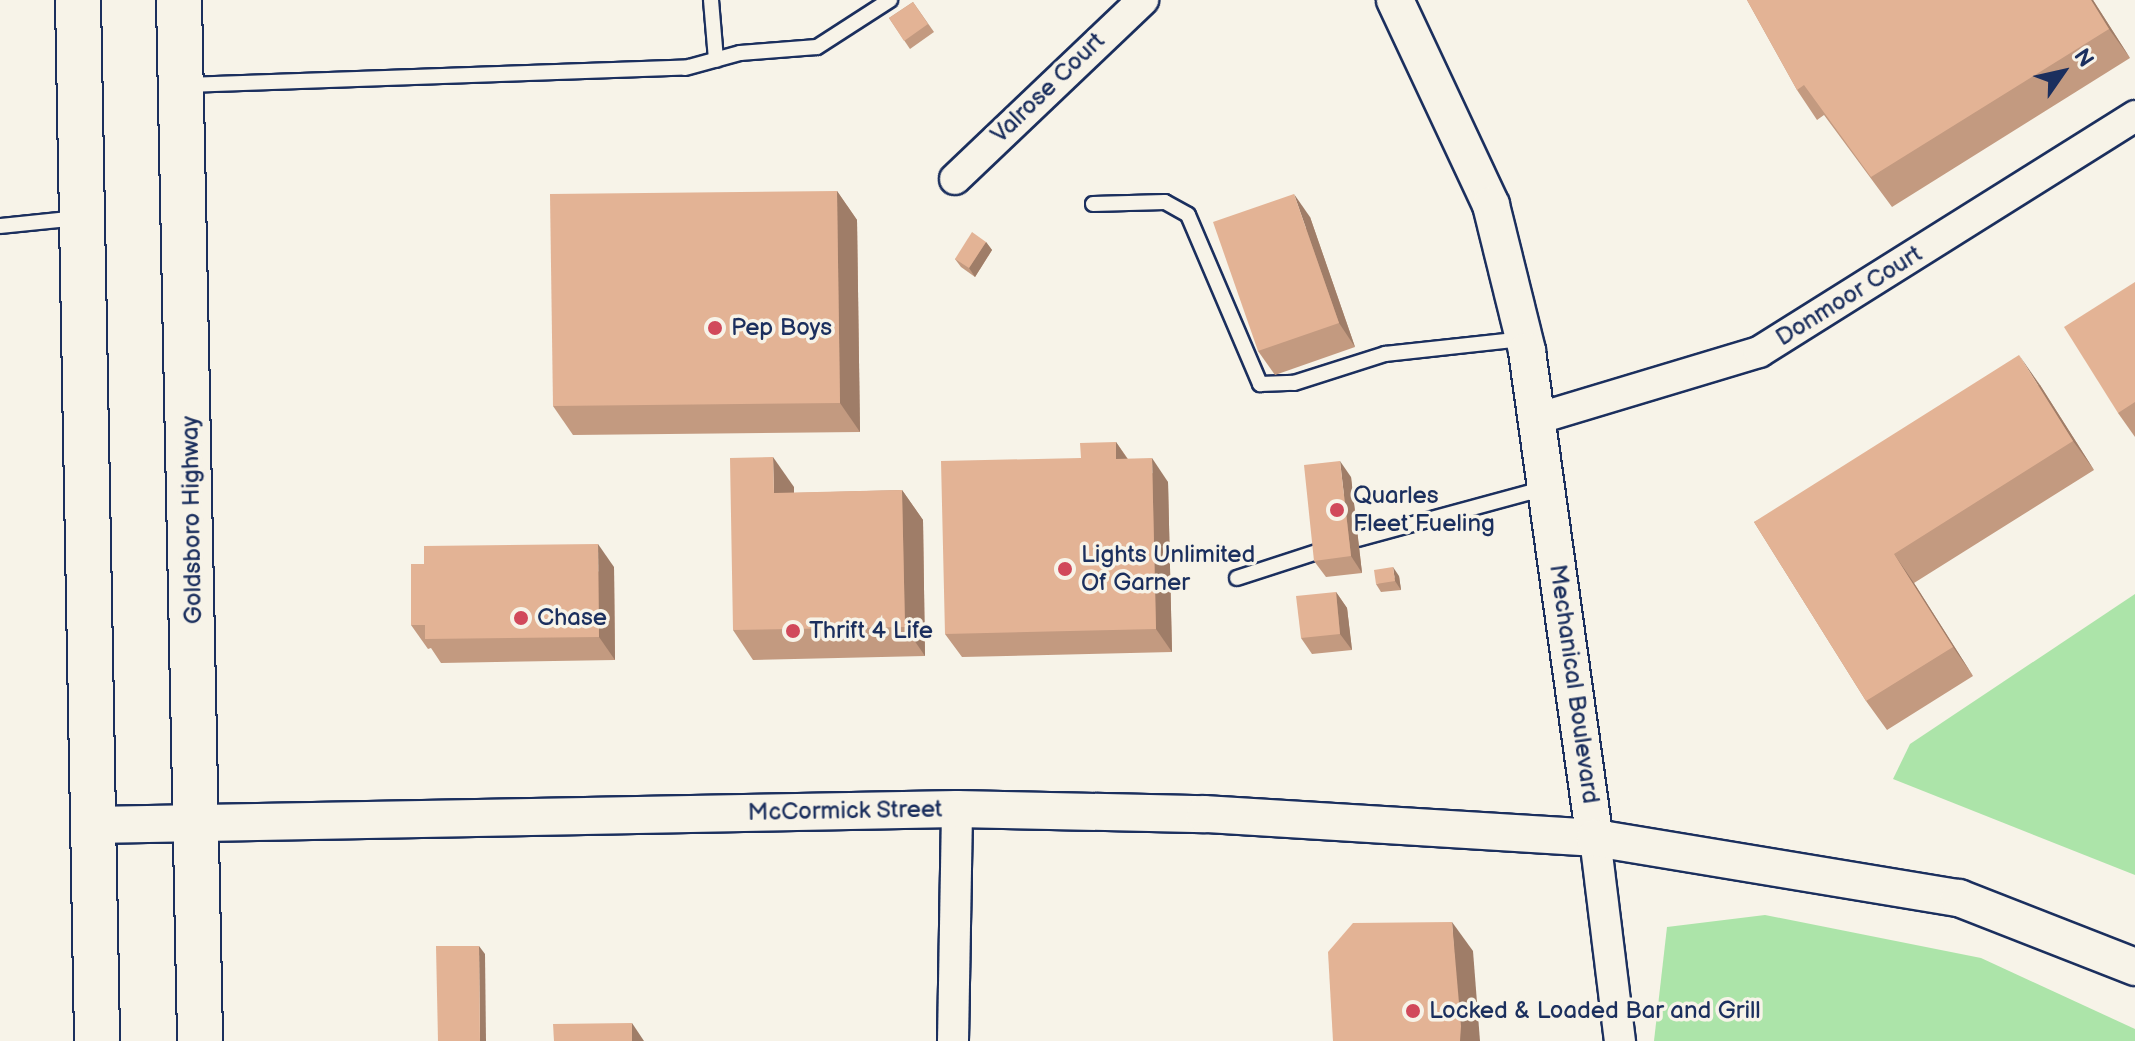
<!DOCTYPE html>
<style>
body{margin:0}
#map{position:relative;width:2135px;height:1041px;overflow:hidden;background:#f7f3e8;font-family:"Balsamiq Sans",sans-serif}
div>[style]{position:absolute}
[style*='--x']{left:calc(var(--x)*1px);top:calc(var(--y)*1px);width:calc(var(--w)*1px);rotate:calc(var(--a)*1deg)}
.green>*{inset:0;background:#ace4a9}
.roads{filter:drop-shadow(2px 0 #1b2f5e) drop-shadow(-2px 0 #1b2f5e) drop-shadow(0 2px #1b2f5e) drop-shadow(0 -2px #1b2f5e)}
.service>*{height:14px;margin:-7px;padding:0 7px;transform-origin:7px;border-radius:7px;background:#f7f3e8}
.minor>*{height:30px;margin:-15px;padding:0 15px;transform-origin:15px;border-radius:15px;background:#f7f3e8}
.tertiary>*{height:36px;margin:-18px;padding:0 18px;transform-origin:18px;border-radius:18px;background:#f7f3e8}
.primary>*{height:44px;margin:-22px;padding:0 22px;transform-origin:22px;border-radius:22px;background:#f7f3e8}
.wall>*{inset:0;background:#c39a80}
.shaded-wall>*{inset:0;background:#9f7d68}
.building>*{inset:0;background:#e3b395}
.dots>*{width:22px;height:22px;translate:-50% -50%;box-sizing:border-box;border:4px solid #f7f3e8;border-radius:50%}
span{translate:-50% -50%;white-space:nowrap;text-align:center;line-height:1.15;-webkit-text-stroke:7px #f7f3e8;paint-order:stroke}
.street-label{font-size:24px;color:#1b2f5e}
.poi-label{font-size:24px;color:#1b2f5e}
.left{translate:0 -50%;text-align:left}
.north{position:absolute;left:2023px;top:32px;width:80px;height:80px;-webkit-text-stroke:6px #f7f3e8;paint-order:stroke;rotate:56deg;font-size:22px;font-weight:700;line-height:32px;text-align:center;color:#1b2f5e}
.north::after{content:'';display:block;margin:auto;width:28px;height:36px;background:#1b2f5e;clip-path:polygon(50% 0,100% 100%,50% 72%,0 100%)}
</style>
<div id="map">
<div class="green">
<div style="clip-path:polygon(2135px 594px,2135px 875px,1893px 779px,1910px 744px)"></div>
<div style="clip-path:polygon(1765px 915px,1981px 958px,2135px 1029px,2135px 1041px,1654px 1041px,1667px 927px)"></div>
</div>
<div class="roads">
<div class="service">
<div style="--x:711;--y:0;--w:60;--a:85.2"></div>
<div style="--x:186;--y:85;--w:499;--a:-2"></div>
<div style="--x:685;--y:68;--w:57;--a:-15.3"></div>
<div style="--x:740;--y:53;--w:77;--a:-4.5"></div>
<div style="--x:817;--y:47;--w:87;--a:-32.8"></div>
<div style="--x:1093;--y:204;--w:72;--a:-1.6"></div>
<div style="--x:1165;--y:202;--w:26;--a:29"></div>
<div style="--x:1188;--y:215;--w:184;--a:66.9"></div>
<div style="--x:1260;--y:384;--w:34;--a:-2"></div>
<div style="--x:1294;--y:383;--w:96;--a:-17.7"></div>
<div style="--x:1385;--y:354;--w:140;--a:-6.2"></div>
<div style="--x:0;--y:226;--w:79;--a:-5.8"></div>
<div style="--x:1358;--y:539;--w:195;--a:-15.2"></div>
<div style="--x:1237;--y:578;--w:90;--a:-18"></div>
</div>
<div class="minor">
<div style="--x:955;--y:179;--w:260;--a:-43.6"></div>
<div style="--x:1536;--y:419;--w:233;--a:-16.7"></div>
<div style="--x:1759;--y:352;--w:444;--a:-32.1"></div>
<div style="--x:1595;--y:838;--w:205;--a:83"></div>
<div style="--x:953;--y:1041;--w:232;--a:-89"></div>
</div>
<div class="tertiary">
<div style="--x:1395;--y:0;--w:226;--a:64.9"></div>
<div style="--x:1491;--y:205;--w:150;--a:76.1"></div>
<div style="--x:1527;--y:351;--w:492;--a:82.1"></div>
<div style="--x:93;--y:825;--w:864;--a:-1.06"></div>
<div style="--x:957;--y:809;--w:248;--a:1.2"></div>
<div style="--x:1205;--y:814;--w:391;--a:3.5"></div>
<div style="--x:1595;--y:838;--w:369;--a:9.4"></div>
<div style="--x:1959;--y:898;--w:189;--a:21.4"></div>
</div>
<div class="primary">
<div style="--x:78;--y:0;--w:1041;--a:88.95"></div>
<div style="--x:179;--y:0;--w:1041;--a:88.84"></div>
</div>
</div>
<div class="wall">
<div style="clip-path:polygon(1747px 0,2093px 0,2130px 58px,1892px 207px,1824px 115px,1817px 120px,1797px 90px)"></div>
<div style="clip-path:polygon(913px 2px,934px 32px,910px 49px,889px 18px)"></div>
<div style="clip-path:polygon(837px 191px,857px 220px,860px 432px,573px 435px,553px 406px)"></div>
<div style="clip-path:polygon(1310px 217px,1355px 347px,1275px 375px,1258px 351px)"></div>
<div style="clip-path:polygon(986px 242px,992px 250px,975px 277px,961px 267px,955px 259px)"></div>
<div style="clip-path:polygon(2135px 282px,2135px 437px,2118px 413px)"></div>
<div style="clip-path:polygon(2040px 385px,2094px 470px,1914px 583px,1973px 676px,1887px 730px,1866px 701px,1754px 522px)"></div>
<div style="clip-path:polygon(1116px 442px,1128px 459px,1168px 482px,1172px 652px,962px 657px,945px 634px,1081px 458px)"></div>
<div style="clip-path:polygon(1351px 477px,1362px 573px,1326px 577px,1314px 561px)"></div>
<div style="clip-path:polygon(794px 487px,794px 493px,902px 490px,923px 520px,925px 656px,753px 660px,733px 630px)"></div>
<div style="clip-path:polygon(614px 567px,615px 660px,441px 663px,431px 648px,428px 649px,411px 625px)"></div>
<div style="clip-path:polygon(1399px 576px,1401px 590px,1381px 592px,1376px 584px)"></div>
<div style="clip-path:polygon(1336px 592px,1347px 608px,1352px 650px,1312px 654px,1301px 638px)"></div>
</div>
<div class="shaded-wall">
<div style="clip-path:polygon(2091px 0,2093px 0,2130px 58px,2109px 29px)"></div>
<div style="clip-path:polygon(837px 191px,857px 220px,860px 432px,840px 403px)"></div>
<div style="clip-path:polygon(1294px 194px,1310px 217px,1355px 347px,1339px 323px)"></div>
<div style="clip-path:polygon(986px 242px,992px 250px,975px 277px,969px 268px)"></div>
<div style="clip-path:polygon(2019px 355px,2040px 385px,2094px 470px,2073px 441px)"></div>
<div style="clip-path:polygon(1116px 442px,1132px 466px,1116px 459px)"></div>
<div style="clip-path:polygon(773px 457px,794px 487px,794px 522px,774px 493px)"></div>
<div style="clip-path:polygon(1152px 458px,1168px 482px,1172px 652px,1156px 629px)"></div>
<div style="clip-path:polygon(1340px 461px,1351px 477px,1362px 573px,1351px 556px)"></div>
<div style="clip-path:polygon(902px 490px,923px 520px,925px 656px,905px 627px)"></div>
<div style="clip-path:polygon(598px 544px,614px 567px,615px 660px,599px 637px)"></div>
<div style="clip-path:polygon(1894px 554px,1914px 583px,1973px 676px,1953px 647px)"></div>
<div style="clip-path:polygon(1393px 567px,1399px 576px,1401px 590px,1395px 581px)"></div>
<div style="clip-path:polygon(1336px 592px,1347px 608px,1352px 650px,1340px 634px)"></div>
<div style="clip-path:polygon(1452px 922px,1473px 951px,1480px 1041px,1460px 1041px)"></div>
<div style="clip-path:polygon(479px 946px,485px 954px,486px 1041px,480px 1041px)"></div>
<div style="clip-path:polygon(632px 1023px,644px 1041px,632px 1041px)"></div>
</div>
<div class="building">
<div style="clip-path:polygon(1747px 0,2091px 0,2109px 29px,1871px 177px,1804px 85px,1797px 90px)"></div>
<div style="clip-path:polygon(913px 2px,928px 24px,904px 41px,889px 18px)"></div>
<div style="clip-path:polygon(837px 191px,840px 403px,553px 406px,550px 194px)"></div>
<div style="clip-path:polygon(1294px 194px,1339px 323px,1258px 351px,1213px 222px)"></div>
<div style="clip-path:polygon(972px 232px,986px 242px,969px 268px,955px 259px)"></div>
<div style="clip-path:polygon(2135px 282px,2135px 402px,2118px 413px,2064px 327px)"></div>
<div style="clip-path:polygon(2019px 355px,2073px 441px,1894px 554px,1953px 647px,1866px 701px,1754px 522px)"></div>
<div style="clip-path:polygon(1116px 442px,1116px 459px,1152px 458px,1156px 629px,945px 634px,941px 461px,1081px 458px,1080px 443px)"></div>
<div style="clip-path:polygon(773px 457px,774px 493px,902px 490px,905px 627px,733px 630px,730px 458px)"></div>
<div style="clip-path:polygon(1340px 461px,1351px 556px,1314px 561px,1304px 465px)"></div>
<div style="clip-path:polygon(598px 544px,599px 637px,425px 639px,425px 625px,411px 625px,411px 564px,424px 564px,424px 546px)"></div>
<div style="clip-path:polygon(1393px 567px,1395px 581px,1376px 584px,1374px 570px)"></div>
<div style="clip-path:polygon(1336px 592px,1340px 634px,1301px 638px,1296px 596px)"></div>
<div style="clip-path:polygon(1452px 922px,1461px 1026px,1460px 1041px,1333px 1041px,1328px 952px,1353px 923px)"></div>
<div style="clip-path:polygon(436px 946px,479px 946px,480px 1041px,438px 1041px)"></div>
<div style="clip-path:polygon(632px 1023px,632px 1041px,554px 1041px,553px 1024px)"></div>
</div>
<div class="dots">
<div style="left:715px;top:328px;background:#d1495b"></div>
<div style="left:1337px;top:510px;background:#d1495b"></div>
<div style="left:1065px;top:569px;background:#d1495b"></div>
<div style="left:521px;top:618px;background:#d1495b"></div>
<div style="left:793px;top:631px;background:#d1495b"></div>
<div style="left:1413px;top:1011px;background:#d1495b"></div>
</div>
<div class="street-label">
<span style="left:1048px;top:88px;rotate:-44deg">Valrose Court</span>
<span style="left:1849px;top:296px;rotate:-32deg">Donmoor Court</span>
<span style="left:192px;top:520px;rotate:-91deg">Goldsboro Highway</span>
<span style="left:1574px;top:684px;rotate:82deg">Mechanical Boulevard</span>
<span style="left:845px;top:811px;rotate:-1deg">McCormick Street</span>
</div>
<div class="poi-label">
<span class="left" style="left:731px;top:328px">Pep Boys</span>
<span class="left" style="left:1353px;top:510px">Quarles<br>Fleet Fueling</span>
<span class="left" style="left:1081px;top:569px">Lights Unlimited<br>Of Garner</span>
<span class="left" style="left:537px;top:618px">Chase</span>
<span class="left" style="left:809px;top:631px">Thrift 4 Life</span>
<span class="left" style="left:1429px;top:1011px">Locked &amp; Loaded Bar and Grill</span>
</div>
<div class="north">N</div>
</div>
